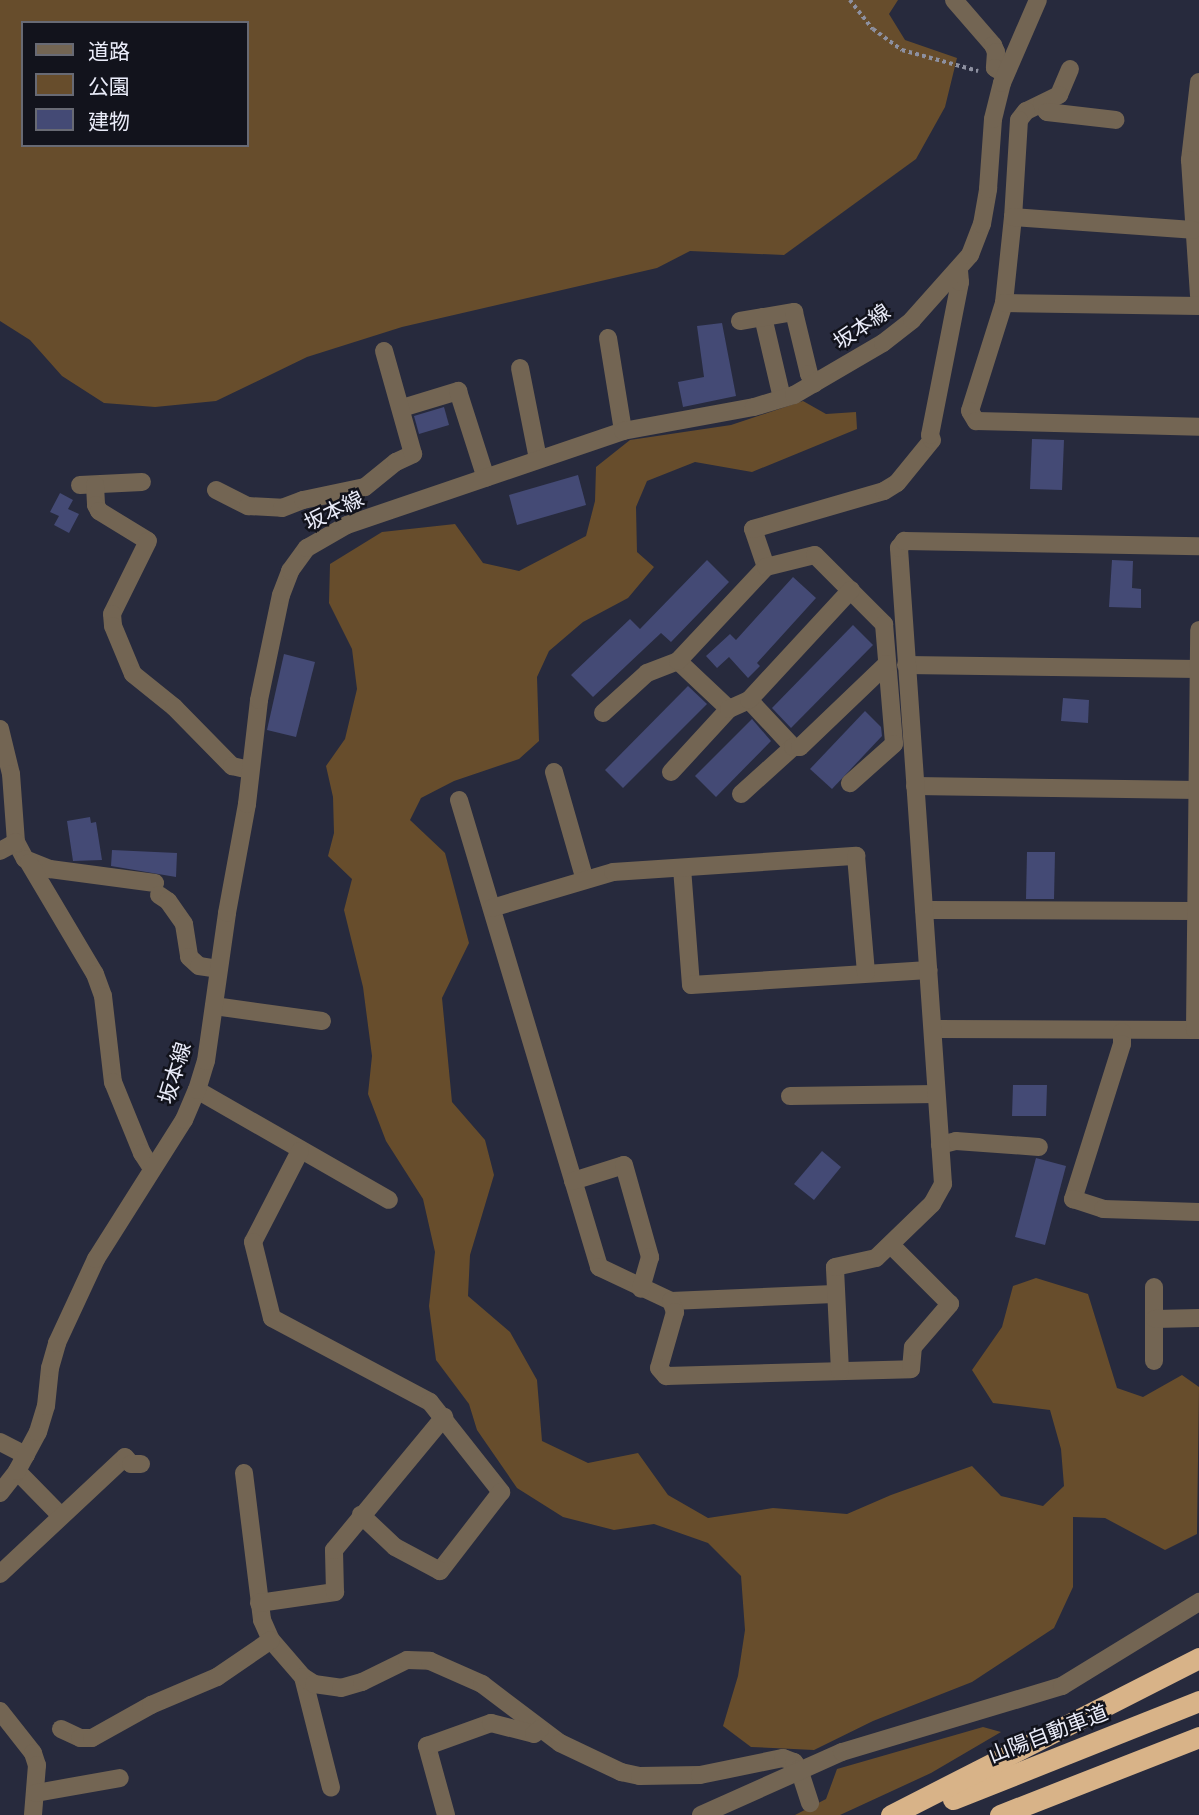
<!DOCTYPE html>
<meta charset="utf-8">
<style>
body{margin:0}
#map{position:relative;width:1199px;height:1815px;overflow:hidden;background:#272a3d;font-family:Roboto,"Noto Sans JP",sans-serif}
div>[style]{position:absolute}
[style*='--x']{left:calc(var(--x)*1px);top:calc(var(--y)*1px);width:calc(var(--w)*1px);rotate:calc(var(--a)*1deg)}
.green>*{inset:0;background:#674d2c}
.building>*{inset:0;background:#444a75}
.path>*{height:3.5px;margin-top:-1.75px;transform-origin:0;background:repeating-linear-gradient(90deg,#8d90a0 0 3.5px,transparent 0 7px)}
.minor>*{height:18px;margin:-9px;padding:0 9px;transform-origin:9px;border-radius:9px;background:#736553}
.highway>*{height:21px;margin:-10.5px;padding:0 10.5px;transform-origin:10.5px;border-radius:10.5px;background:#d8b388}
span{translate:-50% -50%;white-space:nowrap;text-align:center;line-height:1.15;-webkit-text-stroke:5px #12131c;paint-order:stroke}
.street-label{font-size:21px;color:#eaecf9}
.legend{position:absolute;left:21px;top:21px;width:228px;height:126px;box-sizing:border-box;background:#12131c;border:2px solid #686a74;margin:0;padding:9px 12px;list-style:none;font-size:21px;color:#eaecf9}
.legend li{display:flex;align-items:center;gap:14px;height:35px}
.legend b{width:35px;border:2px solid #686a74}
</style>
<div id="map">
<div class="green">
<div style="clip-path:polygon(evenodd,0 0,898px 0,889px 14px,905px 40px,957px 58px,945px 107px,916px 159px,784px 255px,690px 251px,657px 268px,402px 327px,307px 357px,216px 401px,155px 407px,104px 403px,62px 376px,30px 340px,0 321px,0 0,23px 23px,247px 23px,247px 145px,23px 145px,23px 23px)"></div>
<div style="clip-path:polygon(803px 401px,826px 414px,856px 412px,857px 429px,752px 472px,695px 462px,647px 481px,636px 507px,637px 552px,654px 567px,628px 598px,583px 622px,549px 651px,537px 677px,539px 741px,519px 759px,454px 781px,421px 798px,410px 820px,445px 853px,469px 943px,442px 998px,452px 1102px,485px 1140px,494px 1175px,470px 1255px,468px 1296px,510px 1332px,537px 1380px,542px 1441px,588px 1463px,638px 1453px,668px 1495px,708px 1518px,773px 1508px,847px 1514px,891px 1495px,972px 1466px,1001px 1496px,1043px 1506px,1064px 1486px,1061px 1449px,1050px 1410px,993px 1403px,972px 1370px,1002px 1327px,1013px 1286px,1036px 1278px,1088px 1294px,1117px 1388px,1143px 1397px,1182px 1375px,1199px 1387px,1197px 1534px,1165px 1550px,1105px 1518px,1073px 1517px,1073px 1587px,1054px 1628px,972px 1682px,873px 1721px,814px 1750px,751px 1747px,723px 1726px,738px 1676px,745px 1630px,741px 1576px,708px 1543px,654px 1524px,614px 1530px,563px 1517px,517px 1488px,477px 1430px,469px 1404px,436px 1360px,429px 1306px,435px 1252px,423px 1199px,386px 1141px,368px 1094px,372px 1056px,363px 987px,344px 910px,352px 879px,328px 856px,334px 833px,333px 797px,326px 766px,345px 739px,357px 689px,352px 649px,329px 603px,330px 564px,382px 532px,455px 524px,483px 563px,519px 571px,586px 536px,595px 501px,596px 467px,630px 440px,731px 425px)"></div>
<div style="clip-path:polygon(983px 1727px,1001px 1732px,931px 1773px,840px 1815px,795px 1815px,826px 1799px,837px 1769px)"></div>
</div>
<div class="building">
<div style="clip-path:polygon(722px 323px,736px 396px,683px 407px,678px 382px,704px 377px,697px 326px)"></div>
<div style="clip-path:polygon(444px 407px,449px 425px,419px 434px,414px 416px)"></div>
<div style="clip-path:polygon(1032px 439px,1064px 440px,1062px 490px,1030px 489px)"></div>
<div style="clip-path:polygon(578px 475px,586px 505px,517px 525px,509px 495px)"></div>
<div style="clip-path:polygon(60px 493px,73px 500px,68px 509px,79px 514px,69px 533px,54px 525px,59px 516px,50px 512px)"></div>
<div style="clip-path:polygon(707px 560px,729px 582px,671px 642px,661px 633px,593px 697px,571px 675px,630px 619px,640px 629px)"></div>
<div style="clip-path:polygon(1112px 560px,1133px 561px,1132px 588px,1141px 589px,1141px 608px,1109px 607px)"></div>
<div style="clip-path:polygon(793px 577px,816px 598px,757px 663px,760px 666px,748px 678px,729px 657px,717px 668px,706px 656px,730px 634px,736px 640px)"></div>
<div style="clip-path:polygon(853px 625px,873px 645px,791px 728px,772px 708px)"></div>
<div style="clip-path:polygon(284px 654px,315px 662px,296px 737px,267px 730px)"></div>
<div style="clip-path:polygon(688px 686px,707px 704px,623px 788px,605px 770px)"></div>
<div style="clip-path:polygon(1063px 698px,1089px 700px,1088px 723px,1061px 721px)"></div>
<div style="clip-path:polygon(865px 711px,881px 727px,882px 736px,832px 789px,810px 769px)"></div>
<div style="clip-path:polygon(752px 719px,771px 741px,716px 797px,695px 776px)"></div>
<div style="clip-path:polygon(90px 817px,91px 823px,96px 822px,102px 860px,73px 861px,67px 821px)"></div>
<div style="clip-path:polygon(112px 850px,177px 853px,176px 877px,111px 866px)"></div>
<div style="clip-path:polygon(1027px 852px,1055px 852px,1054px 899px,1026px 899px)"></div>
<div style="clip-path:polygon(1013px 1085px,1047px 1085px,1046px 1116px,1012px 1116px)"></div>
<div style="clip-path:polygon(822px 1151px,841px 1167px,814px 1200px,794px 1184px)"></div>
<div style="clip-path:polygon(1036px 1158px,1066px 1166px,1045px 1245px,1015px 1237px)"></div>
</div>
<div class="path">
<div style="--x:850;--y:0;--w:37;--a:52"></div>
<div style="--x:873;--y:29;--w:36;--a:36"></div>
<div style="--x:902;--y:50;--w:79;--a:15.4"></div>
</div>
<div class="minor">
<div style="--x:954;--y:0;--w:60;--a:49.1"></div>
<div style="--x:993;--y:45;--w:8;--a:67"></div>
<div style="--x:996;--y:52;--w:16;--a:94"></div>
<div style="--x:995;--y:68;--w:12;--a:31"></div>
<div style="--x:1070;--y:69;--w:28;--a:113"></div>
<div style="--x:1059;--y:95;--w:37;--a:154"></div>
<div style="--x:1026;--y:111;--w:11;--a:128"></div>
<div style="--x:1019;--y:120;--w:97;--a:93.5"></div>
<div style="--x:1013;--y:217;--w:86;--a:96"></div>
<div style="--x:1004;--y:303;--w:113;--a:107.5"></div>
<div style="--x:970;--y:411;--w:12;--a:59"></div>
<div style="--x:976;--y:421;--w:223;--a:1.5"></div>
<div style="--x:1199;--y:82;--w:79;--a:96.6"></div>
<div style="--x:1190;--y:160;--w:136;--a:86.2"></div>
<div style="--x:1042;--y:104;--w:9;--a:58"></div>
<div style="--x:1047;--y:112;--w:69;--a:6.6"></div>
<div style="--x:1013;--y:217;--w:180;--a:4.1"></div>
<div style="--x:1004;--y:303;--w:195;--a:0.9"></div>
<div style="--x:763;--y:317;--w:83;--a:76.8"></div>
<div style="--x:740;--y:321;--w:55;--a:-9.5"></div>
<div style="--x:794;--y:312;--w:64;--a:76.4"></div>
<div style="--x:809;--y:374;--w:11;--a:63"></div>
<div style="--x:608;--y:338;--w:94;--a:80.8"></div>
<div style="--x:520;--y:368;--w:93;--a:78.8"></div>
<div style="--x:402;--y:408;--w:59;--a:-16.9"></div>
<div style="--x:458;--y:391;--w:91;--a:72.2"></div>
<div style="--x:80;--y:485;--w:62;--a:-2.8"></div>
<div style="--x:95;--y:485;--w:20;--a:87"></div>
<div style="--x:96;--y:505;--w:7;--a:63"></div>
<div style="--x:99;--y:511;--w:57;--a:31.5"></div>
<div style="--x:148;--y:541;--w:81;--a:116.3"></div>
<div style="--x:112;--y:614;--w:12;--a:85"></div>
<div style="--x:113;--y:626;--w:52;--a:67.4"></div>
<div style="--x:133;--y:674;--w:53;--a:38.8"></div>
<div style="--x:174;--y:707;--w:83;--a:45.5"></div>
<div style="--x:232;--y:766;--w:18;--a:13"></div>
<div style="--x:216;--y:490;--w:36;--a:27"></div>
<div style="--x:248;--y:506;--w:34;--a:3"></div>
<div style="--x:282;--y:508;--w:22;--a:-21"></div>
<div style="--x:303;--y:500;--w:63;--a:-11.8"></div>
<div style="--x:365;--y:487;--w:40;--a:-39"></div>
<div style="--x:396;--y:462;--w:19;--a:-25"></div>
<div style="--x:413;--y:454;--w:107;--a:-105.7"></div>
<div style="--x:766;--y:567;--w:40;--a:-108.9"></div>
<div style="--x:753;--y:529;--w:136;--a:-16.2"></div>
<div style="--x:884;--y:491;--w:15;--a:-32"></div>
<div style="--x:897;--y:483;--w:55;--a:-50.9"></div>
<div style="--x:932;--y:440;--w:5;--a:-112"></div>
<div style="--x:930;--y:435;--w:156;--a:-78.9"></div>
<div style="--x:960;--y:282;--w:11;--a:-95"></div>
<div style="--x:678;--y:661;--w:70;--a:43.3"></div>
<div style="--x:906;--y:665;--w:292;--a:0.8"></div>
<div style="--x:749;--y:700;--w:64;--a:46.9"></div>
<div style="--x:603;--y:713;--w:59;--a:-42.3"></div>
<div style="--x:647;--y:673;--w:33;--a:-21"></div>
<div style="--x:678;--y:661;--w:129;--a:-46.9"></div>
<div style="--x:766;--y:567;--w:50;--a:-13.8"></div>
<div style="--x:815;--y:555;--w:98;--a:45"></div>
<div style="--x:884;--y:624;--w:120;--a:85.2"></div>
<div style="--x:894;--y:744;--w:59;--a:138.4"></div>
<div style="--x:0;--y:729;--w:46;--a:76.3"></div>
<div style="--x:11;--y:774;--w:68;--a:85.8"></div>
<div style="--x:16;--y:842;--w:19;--a:62"></div>
<div style="--x:25;--y:859;--w:27;--a:22"></div>
<div style="--x:50;--y:869;--w:106;--a:7.6"></div>
<div style="--x:554;--y:772;--w:112;--a:74"></div>
<div style="--x:671;--y:772;--w:86;--a:-47.4"></div>
<div style="--x:729;--y:709;--w:22;--a:-24"></div>
<div style="--x:749;--y:700;--w:150;--a:-47.2"></div>
<div style="--x:915;--y:786;--w:283;--a:0.8"></div>
<div style="--x:741;--y:794;--w:70;--a:-42.1"></div>
<div style="--x:793;--y:747;--w:7;--a:0"></div>
<div style="--x:800;--y:747;--w:120;--a:-43.7"></div>
<div style="--x:459;--y:800;--w:488;--a:73.3"></div>
<div style="--x:599;--y:1267;--w:80;--a:25.3"></div>
<div style="--x:671;--y:1301;--w:163;--a:-2.5"></div>
<div style="--x:0;--y:851;--w:18;--a:-29"></div>
<div style="--x:29;--y:863;--w:129;--a:59.3"></div>
<div style="--x:95;--y:974;--w:23;--a:70"></div>
<div style="--x:103;--y:996;--w:87;--a:83.4"></div>
<div style="--x:113;--y:1082;--w:77;--a:67.8"></div>
<div style="--x:142;--y:1153;--w:17;--a:57"></div>
<div style="--x:682;--y:868;--w:117;--a:85.6"></div>
<div style="--x:691;--y:985;--w:238;--a:-3.6"></div>
<div style="--x:159;--y:895;--w:11;--a:34"></div>
<div style="--x:168;--y:901;--w:28;--a:55"></div>
<div style="--x:184;--y:924;--w:33;--a:81"></div>
<div style="--x:189;--y:957;--w:13;--a:42"></div>
<div style="--x:199;--y:966;--w:19;--a:9"></div>
<div style="--x:492;--y:908;--w:126;--a:-16.6"></div>
<div style="--x:613;--y:872;--w:244;--a:-3.8"></div>
<div style="--x:856;--y:856;--w:117;--a:85.1"></div>
<div style="--x:924;--y:910;--w:271;--a:0.2"></div>
<div style="--x:214;--y:1006;--w:109;--a:7.9"></div>
<div style="--x:935;--y:1029;--w:264;--a:0.2"></div>
<div style="--x:1195;--y:1030;--w:400;--a:-89.4"></div>
<div style="--x:1122;--y:1032;--w:12;--a:90"></div>
<div style="--x:1122;--y:1044;--w:163;--a:107.5"></div>
<div style="--x:1073;--y:1199;--w:32;--a:18"></div>
<div style="--x:1103;--y:1209;--w:96;--a:1.8"></div>
<div style="--x:197;--y:1090;--w:221;--a:29.8"></div>
<div style="--x:790;--y:1096;--w:146;--a:-0.8"></div>
<div style="--x:940;--y:1145;--w:16;--a:-14"></div>
<div style="--x:956;--y:1141;--w:83;--a:4.1"></div>
<div style="--x:300;--y:1151;--w:102;--a:117.3"></div>
<div style="--x:253;--y:1242;--w:78;--a:76"></div>
<div style="--x:272;--y:1318;--w:179;--a:28"></div>
<div style="--x:430;--y:1402;--w:115;--a:51.7"></div>
<div style="--x:501;--y:1492;--w:100;--a:127.7"></div>
<div style="--x:440;--y:1571;--w:51;--a:-151.9"></div>
<div style="--x:395;--y:1547;--w:47;--a:-136.7"></div>
<div style="--x:573;--y:1181;--w:53;--a:-17.4"></div>
<div style="--x:624;--y:1165;--w:96;--a:74.2"></div>
<div style="--x:650;--y:1257;--w:33;--a:106"></div>
<div style="--x:1154;--y:1287;--w:74;--a:90"></div>
<div style="--x:671;--y:1301;--w:12;--a:70"></div>
<div style="--x:675;--y:1312;--w:58;--a:105.9"></div>
<div style="--x:659;--y:1368;--w:11;--a:49"></div>
<div style="--x:666;--y:1376;--w:245;--a:-1.6"></div>
<div style="--x:911;--y:1369;--w:22;--a:-85"></div>
<div style="--x:913;--y:1347;--w:57;--a:-49.3"></div>
<div style="--x:950;--y:1304;--w:83;--a:-135"></div>
<div style="--x:1155;--y:1319;--w:44;--a:-1.3"></div>
<div style="--x:840;--y:1371;--w:104;--a:-92.8"></div>
<div style="--x:835;--y:1267;--w:42;--a:-12.4"></div>
<div style="--x:876;--y:1258;--w:78;--a:-44"></div>
<div style="--x:932;--y:1204;--w:23;--a:-61"></div>
<div style="--x:943;--y:1184;--w:638;--a:-93.96"></div>
<div style="--x:899;--y:548;--w:9;--a:-54"></div>
<div style="--x:904;--y:541;--w:295;--a:1"></div>
<div style="--x:0;--y:1442;--w:29;--a:27"></div>
<div style="--x:17;--y:1471;--w:63;--a:45.6"></div>
<div style="--x:244;--y:1473;--w:148;--a:83"></div>
<div style="--x:262;--y:1620;--w:22;--a:66"></div>
<div style="--x:271;--y:1640;--w:49;--a:49.1"></div>
<div style="--x:303;--y:1677;--w:114;--a:75.8"></div>
<div style="--x:0;--y:1493;--w:28;--a:-52"></div>
<div style="--x:17;--y:1471;--w:44;--a:-61.7"></div>
<div style="--x:38;--y:1432;--w:27;--a:-73"></div>
<div style="--x:46;--y:1406;--w:38;--a:-84"></div>
<div style="--x:50;--y:1368;--w:26;--a:-74"></div>
<div style="--x:57;--y:1343;--w:93;--a:-65.1"></div>
<div style="--x:96;--y:1259;--w:165;--a:-57.7"></div>
<div style="--x:184;--y:1120;--w:33;--a:-67"></div>
<div style="--x:197;--y:1090;--w:30;--a:-73"></div>
<div style="--x:206;--y:1061;--w:149;--a:-81.9"></div>
<div style="--x:227;--y:913;--w:111;--a:-79.6"></div>
<div style="--x:247;--y:804;--w:105;--a:-83.4"></div>
<div style="--x:259;--y:700;--w:107;--a:-78.2"></div>
<div style="--x:281;--y:595;--w:26;--a:-69"></div>
<div style="--x:290;--y:571;--w:29;--a:-54"></div>
<div style="--x:307;--y:548;--w:46;--a:-29.9"></div>
<div style="--x:347;--y:525;--w:292;--a:-18.8"></div>
<div style="--x:623;--y:431;--w:133;--a:-10.4"></div>
<div style="--x:754;--y:407;--w:42;--a:-16.7"></div>
<div style="--x:794;--y:395;--w:103;--a:-30.3"></div>
<div style="--x:883;--y:343;--w:37;--a:-38"></div>
<div style="--x:912;--y:320;--w:87;--a:-48.3"></div>
<div style="--x:970;--y:255;--w:33;--a:-69"></div>
<div style="--x:982;--y:224;--w:36;--a:-80"></div>
<div style="--x:988;--y:189;--w:70;--a:-85.9"></div>
<div style="--x:993;--y:119;--w:37;--a:-76"></div>
<div style="--x:1002;--y:83;--w:90;--a:-66.6"></div>
<div style="--x:0;--y:1574;--w:171;--a:-43.1"></div>
<div style="--x:125;--y:1457;--w:9;--a:49"></div>
<div style="--x:131;--y:1464;--w:10;--a:0"></div>
<div style="--x:259;--y:1603;--w:77;--a:-8.2"></div>
<div style="--x:335;--y:1592;--w:42;--a:-91.4"></div>
<div style="--x:334;--y:1550;--w:173;--a:-50.4"></div>
<div style="--x:303;--y:1677;--w:13;--a:32"></div>
<div style="--x:314;--y:1684;--w:27;--a:8"></div>
<div style="--x:341;--y:1688;--w:22;--a:-16"></div>
<div style="--x:362;--y:1682;--w:50;--a:-26.1"></div>
<div style="--x:407;--y:1660;--w:23;--a:2"></div>
<div style="--x:430;--y:1661;--w:57;--a:23.9"></div>
<div style="--x:482;--y:1684;--w:98;--a:37.1"></div>
<div style="--x:560;--y:1743;--w:68;--a:25.4"></div>
<div style="--x:621;--y:1772;--w:19;--a:12"></div>
<div style="--x:640;--y:1776;--w:60;--a:-1"></div>
<div style="--x:700;--y:1775;--w:85;--a:-11.6"></div>
<div style="--x:783;--y:1758;--w:12;--a:20"></div>
<div style="--x:794;--y:1762;--w:9;--a:54"></div>
<div style="--x:799;--y:1769;--w:36;--a:72"></div>
<div style="--x:0;--y:1711;--w:53;--a:51.8"></div>
<div style="--x:33;--y:1753;--w:13;--a:72"></div>
<div style="--x:37;--y:1765;--w:50;--a:94.6"></div>
<div style="--x:61;--y:1729;--w:21;--a:25"></div>
<div style="--x:80;--y:1738;--w:12;--a:0"></div>
<div style="--x:92;--y:1738;--w:68;--a:-29.2"></div>
<div style="--x:151;--y:1705;--w:72;--a:-23"></div>
<div style="--x:217;--y:1677;--w:65;--a:-34.4"></div>
<div style="--x:36;--y:1793;--w:85;--a:-10.1"></div>
<div style="--x:446;--y:1815;--w:72;--a:-105.4"></div>
<div style="--x:427;--y:1746;--w:68;--a:-19.8"></div>
<div style="--x:491;--y:1723;--w:44;--a:14.3"></div>
<div style="--x:534;--y:1734;--w:8;--a:-40"></div>
<div style="--x:701;--y:1815;--w:154;--a:-24.1"></div>
<div style="--x:842;--y:1752;--w:230;--a:-16.7"></div>
<div style="--x:1062;--y:1686;--w:161;--a:-31.5"></div>
</div>
<div class="highway">
<div style="--x:953;--y:1799;--w:265;--a:-21.7"></div>
<div style="--x:891;--y:1815;--w:346;--a:-27"></div>
<div style="--x:1000;--y:1815;--w:214;--a:-21.4"></div>
</div>
<div class="street-label">
<span style="left:862px;top:327px;rotate:-34deg">坂本線</span>
<span style="left:334px;top:511px;rotate:-26deg">坂本線</span>
<span style="left:175px;top:1073px;rotate:-73deg">坂本線</span>
<span style="left:1048px;top:1734px;rotate:-21deg">山陽自動車道</span>
</div>
<ul class="legend">
<li><b style="height:9px;background:#736553"></b>道路</li>
<li><b style="height:19px;background:#674d2c"></b>公園</li>
<li><b style="height:19px;background:#444a75"></b>建物</li>
</ul>
</div>
